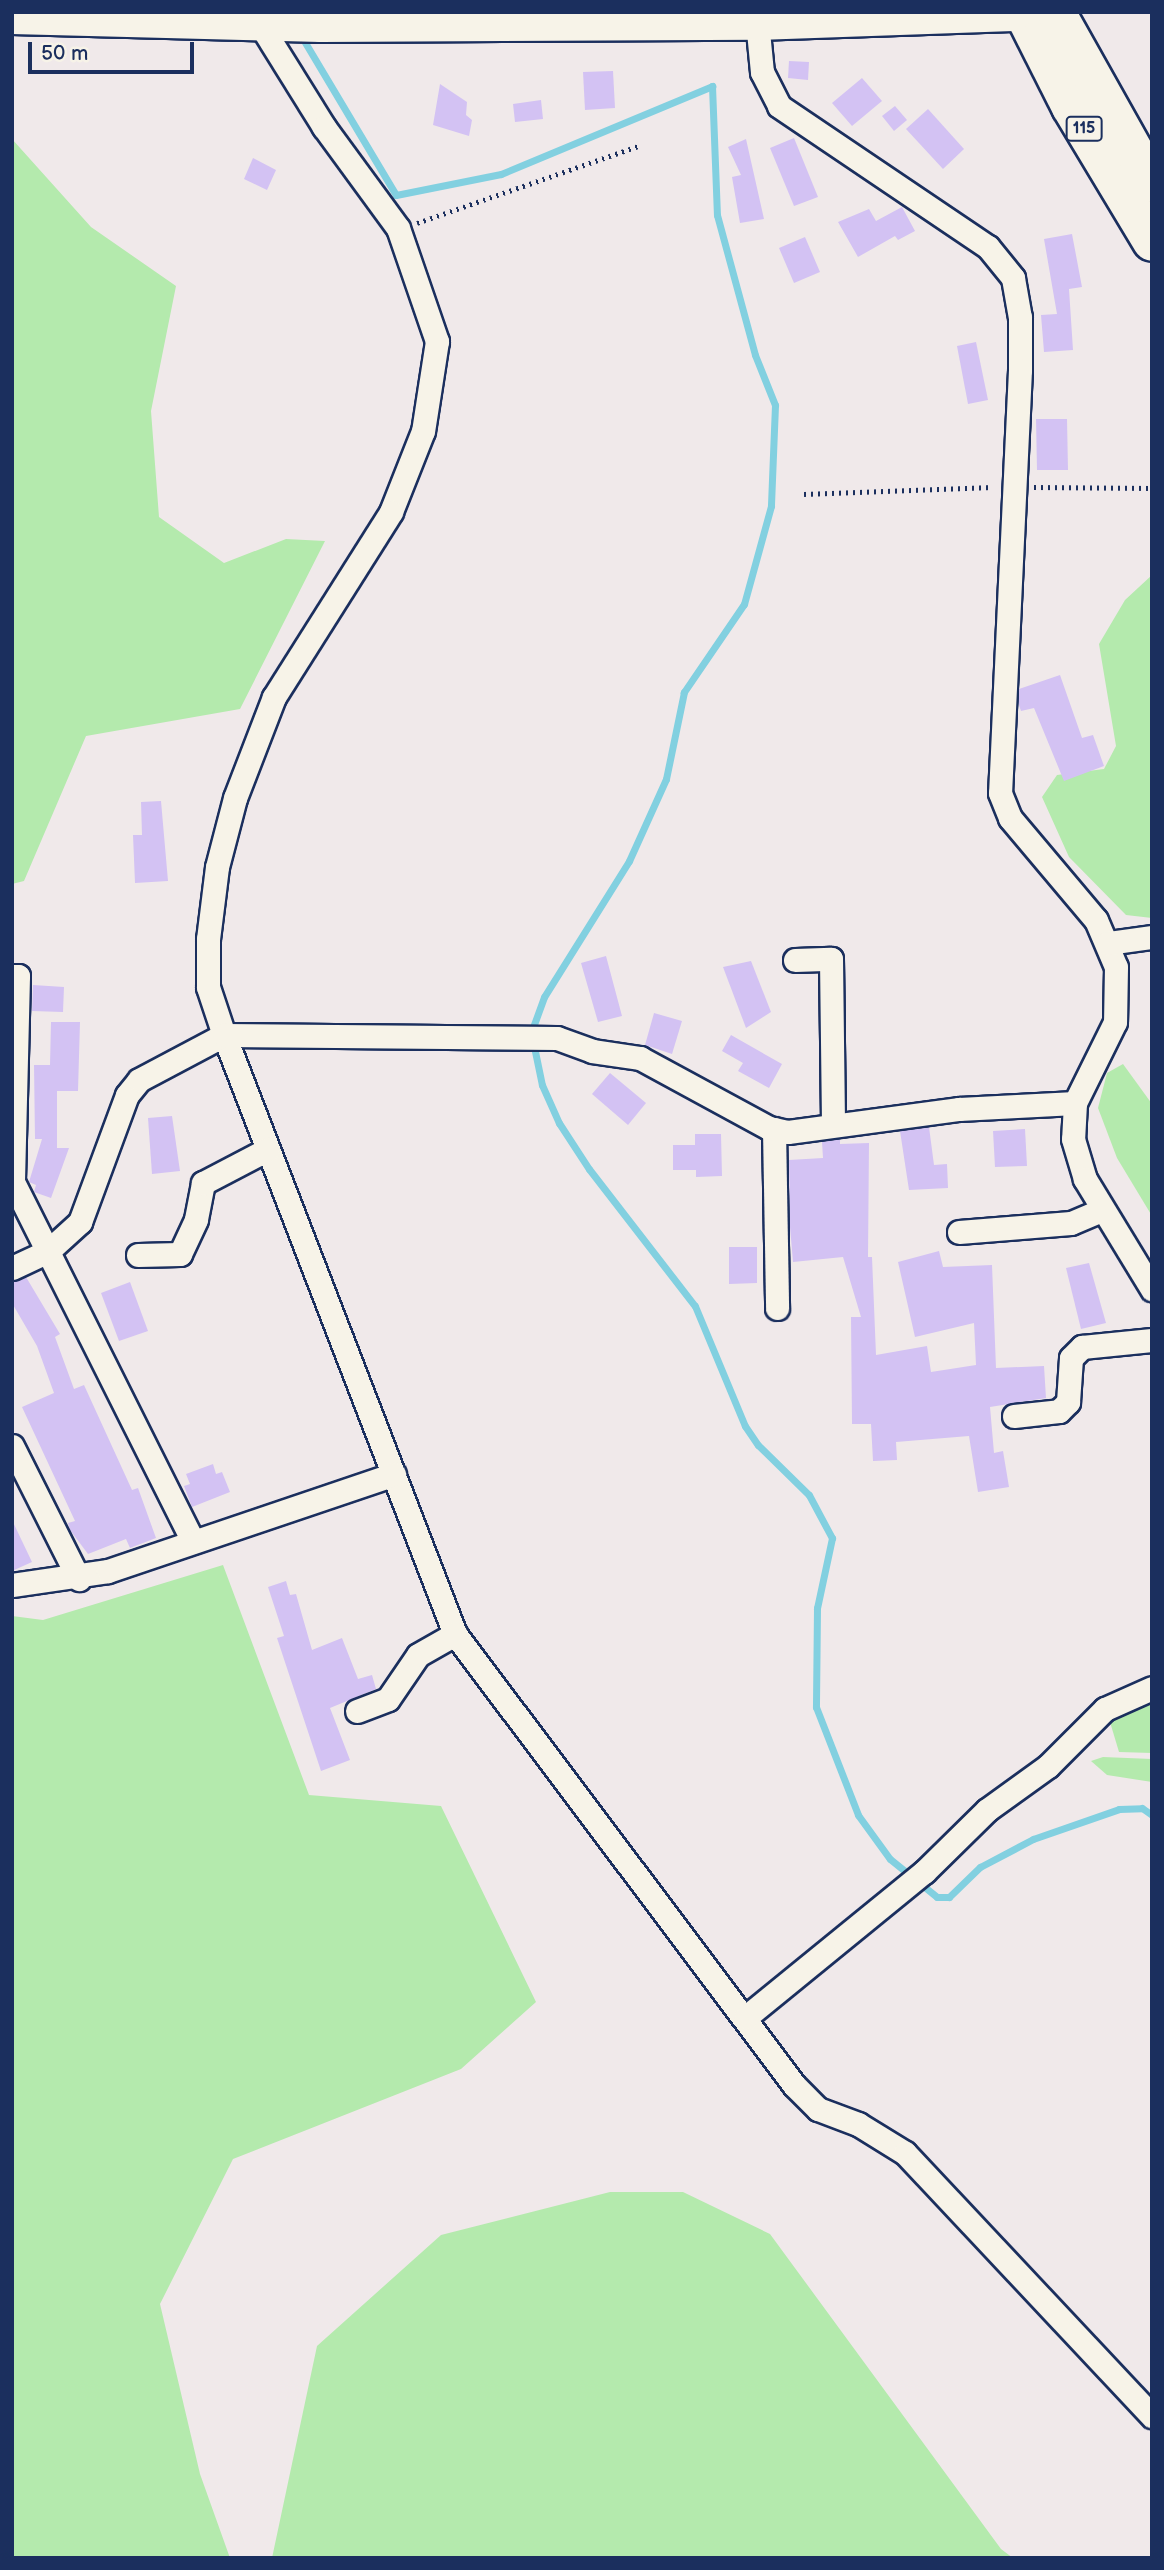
<!DOCTYPE html>
<style>
body{margin:0}
#map{position:relative;width:1164px;height:2570px;overflow:hidden;background:#f0e9ea;font-family:"Balsamiq Sans",sans-serif}
div>[style]{position:absolute}
[style*='--x']{left:calc(var(--x)*1px);top:calc(var(--y)*1px);width:calc(var(--w)*1px);rotate:calc(var(--a)*1deg)}
.green>*{inset:0;background:#b4eaad}
.stream>*{height:7px;margin:-3.5px;padding:0 3.5px;transform-origin:3.5px;border-radius:3.5px;background:#82d0e0}
.building>*{inset:0;background:#d3c2f3}
.path>*{height:4.5px;margin-top:-2.25px;transform-origin:0;background:repeating-linear-gradient(90deg,#1b2f5e 0 2px,transparent 0 7px)}
.roads{filter:drop-shadow(2px 0 #1b2f5e) drop-shadow(-2px 0 #1b2f5e) drop-shadow(0 2px #1b2f5e) drop-shadow(0 -2px #1b2f5e)}
.street>*{height:23px;margin:-11.5px;padding:0 11.5px;transform-origin:11.5px;border-radius:11.5px;background:#f7f3e8}
.highway>*{height:38px;margin:-19px;padding:0 19px;transform-origin:19px;border-radius:19px;background:#f7f3e8}
span{translate:-50% -50%;white-space:nowrap;text-align:center;line-height:1.15;-webkit-text-stroke:5px #f7f3e8;paint-order:stroke}
.shield-label span{padding:2px 5px;background:#f7f3e8;border:2px solid;border-radius:5px;-webkit-text-stroke-width:0}
.shield-label{font-size:16px;color:#1b2f5e;font-weight:700}
.frame{position:absolute;inset:0;border:14px solid #1b2f5e;pointer-events:none}
.scale{position:absolute;left:28px;top:42px;width:166px;height:32px;box-sizing:border-box;border:4px solid #1b2f5e;border-top:0;padding-left:9px;font-size:21px;line-height:24px;white-space:nowrap;color:#1b2f5e;-webkit-text-stroke:5px #f7f3e8;paint-order:stroke}
</style>
<div id="map">
<div class="green">
<div style="clip-path:polygon(12px 139px,91px 227px,176px 286px,151px 411px,159px 517px,224px 563px,286px 539px,325px 541px,240px 709px,86px 736px,24px 881px,12px 884px)"></div>
<div style="clip-path:polygon(1152px 575px,1152px 918px,1126px 915px,1069px 857px,1042px 797px,1057px 775px,1104px 769px,1116px 746px,1099px 644px,1125px 600px)"></div>
<div style="clip-path:polygon(1123px 1064px,1152px 1104px,1152px 1216px,1117px 1158px,1098px 1108px,1107px 1073px)"></div>
<div style="clip-path:polygon(223px 1565px,309px 1795px,441px 1806px,536px 2002px,461px 2069px,233px 2159px,160px 2304px,200px 2474px,230px 2558px,12px 2558px,12px 1616px,43px 1620px)"></div>
<div style="clip-path:polygon(1152px 1697px,1152px 1753px,1119px 1752px,1107px 1712px)"></div>
<div style="clip-path:polygon(1103px 1757px,1152px 1759px,1152px 1782px,1107px 1775px,1091px 1761px)"></div>
<div style="clip-path:polygon(610px 2192px,683px 2192px,770px 2234px,1001px 2549px,1013px 2558px,272px 2558px,317px 2346px,441px 2235px)"></div>
</div>
<div class="stream">
<div style="--x:300;--y:34;--w:187;--a:59.2"></div>
<div style="--x:396;--y:195;--w:107;--a:-11.3"></div>
<div style="--x:501;--y:174;--w:229;--a:-22.6"></div>
<div style="--x:712;--y:86;--w:129;--a:87.8"></div>
<div style="--x:717;--y:215;--w:145;--a:74.8"></div>
<div style="--x:755;--y:355;--w:54;--a:68.2"></div>
<div style="--x:775;--y:405;--w:101;--a:92.3"></div>
<div style="--x:771;--y:506;--w:102;--a:105.4"></div>
<div style="--x:744;--y:604;--w:107;--a:124.3"></div>
<div style="--x:684;--y:692;--w:89;--a:101.7"></div>
<div style="--x:666;--y:779;--w:90;--a:114.3"></div>
<div style="--x:629;--y:861;--w:160;--a:122"></div>
<div style="--x:544;--y:997;--w:37;--a:110"></div>
<div style="--x:531;--y:1032;--w:54;--a:78.3"></div>
<div style="--x:542;--y:1085;--w:42;--a:65.9"></div>
<div style="--x:559;--y:1123;--w:55;--a:56.9"></div>
<div style="--x:589;--y:1169;--w:173;--a:52.3"></div>
<div style="--x:695;--y:1306;--w:130;--a:67.4"></div>
<div style="--x:745;--y:1426;--w:23;--a:56"></div>
<div style="--x:758;--y:1445;--w:71;--a:44.4"></div>
<div style="--x:809;--y:1495;--w:49;--a:61.9"></div>
<div style="--x:832;--y:1538;--w:72;--a:102.1"></div>
<div style="--x:817;--y:1608;--w:99;--a:90.6"></div>
<div style="--x:816;--y:1707;--w:116;--a:68.7"></div>
<div style="--x:858;--y:1815;--w:54;--a:54"></div>
<div style="--x:890;--y:1859;--w:60;--a:39"></div>
<div style="--x:937;--y:1897;--w:12;--a:0"></div>
<div style="--x:949;--y:1897;--w:43;--a:-44.1"></div>
<div style="--x:980;--y:1867;--w:60;--a:-27.8"></div>
<div style="--x:1033;--y:1839;--w:91;--a:-19.2"></div>
<div style="--x:1119;--y:1809;--w:23;--a:-2"></div>
<div style="--x:1142;--y:1808;--w:12;--a:35"></div>
</div>
<div class="building">
<div style="clip-path:polygon(789px 61px,809px 62px,808px 80px,788px 78px)"></div>
<div style="clip-path:polygon(613px 71px,615px 108px,585px 110px,583px 72px)"></div>
<div style="clip-path:polygon(862px 78px,882px 101px,852px 126px,832px 103px)"></div>
<div style="clip-path:polygon(440px 84px,467px 102px,466px 115px,472px 120px,469px 136px,433px 125px)"></div>
<div style="clip-path:polygon(541px 100px,543px 119px,515px 122px,513px 104px)"></div>
<div style="clip-path:polygon(895px 106px,907px 120px,894px 131px,882px 116px)"></div>
<div style="clip-path:polygon(928px 109px,964px 149px,943px 169px,906px 129px)"></div>
<div style="clip-path:polygon(794px 138px,818px 197px,794px 206px,770px 148px)"></div>
<div style="clip-path:polygon(746px 139px,764px 219px,740px 223px,732px 177px,741px 175px,728px 147px)"></div>
<div style="clip-path:polygon(253px 158px,276px 170px,267px 190px,244px 179px)"></div>
<div style="clip-path:polygon(902px 207px,915px 231px,898px 240px,895px 236px,858px 257px,838px 222px,869px 209px,876px 221px)"></div>
<div style="clip-path:polygon(1072px 234px,1082px 287px,1069px 289px,1073px 350px,1044px 352px,1041px 315px,1057px 314px,1044px 239px)"></div>
<div style="clip-path:polygon(805px 237px,820px 272px,794px 283px,779px 248px)"></div>
<div style="clip-path:polygon(976px 342px,988px 400px,968px 404px,957px 346px)"></div>
<div style="clip-path:polygon(1036px 419px,1067px 419px,1068px 470px,1037px 470px)"></div>
<div style="clip-path:polygon(1060px 675px,1082px 738px,1093px 735px,1104px 766px,1064px 781px,1034px 708px,1021px 711px,1018px 702px,1019px 689px)"></div>
<div style="clip-path:polygon(161px 801px,168px 881px,135px 883px,133px 835px,142px 835px,141px 802px)"></div>
<div style="clip-path:polygon(606px 956px,622px 1016px,598px 1022px,581px 963px)"></div>
<div style="clip-path:polygon(751px 961px,771px 1012px,746px 1028px,723px 967px)"></div>
<div style="clip-path:polygon(33px 985px,64px 987px,63px 1012px,32px 1011px)"></div>
<div style="clip-path:polygon(654px 1013px,682px 1021px,672px 1054px,645px 1045px)"></div>
<div style="clip-path:polygon(51px 1022px,80px 1022px,78px 1091px,57px 1091px,57px 1148px,69px 1148px,51px 1198px,34px 1192px,36px 1185px,29px 1182px,42px 1139px,35px 1139px,34px 1065px,50px 1065px)"></div>
<div style="clip-path:polygon(731px 1035px,782px 1064px,769px 1088px,738px 1071px,743px 1063px,722px 1051px)"></div>
<div style="clip-path:polygon(610px 1073px,646px 1103px,628px 1125px,592px 1094px)"></div>
<div style="clip-path:polygon(172px 1116px,180px 1171px,152px 1174px,148px 1118px)"></div>
<div style="clip-path:polygon(929px 1127px,934px 1165px,947px 1164px,948px 1188px,909px 1190px,900px 1131px)"></div>
<div style="clip-path:polygon(1025px 1129px,1027px 1166px,995px 1167px,993px 1131px)"></div>
<div style="clip-path:polygon(695px 1134px,721px 1134px,722px 1176px,696px 1177px,696px 1170px,673px 1170px,673px 1145px,695px 1145px)"></div>
<div style="clip-path:polygon(840px 1139px,840px 1144px,869px 1143px,868px 1257px,872px 1257px,876px 1355px,927px 1346px,931px 1372px,976px 1365px,974px 1323px,915px 1337px,898px 1262px,939px 1251px,943px 1267px,992px 1265px,996px 1368px,1044px 1366px,1046px 1398px,990px 1407px,994px 1453px,1003px 1451px,1009px 1487px,978px 1492px,969px 1436px,896px 1442px,897px 1460px,873px 1461px,871px 1424px,852px 1424px,851px 1317px,861px 1317px,843px 1257px,793px 1262px,790px 1227px,789px 1160px,823px 1158px,822px 1142px)"></div>
<div style="clip-path:polygon(729px 1247px,757px 1247px,757px 1283px,729px 1284px)"></div>
<div style="clip-path:polygon(1089px 1263px,1106px 1323px,1081px 1329px,1066px 1268px)"></div>
<div style="clip-path:polygon(26px 1277px,60px 1334px,55px 1337px,74px 1389px,84px 1385px,132px 1490px,138px 1488px,156px 1538px,130px 1548px,126px 1539px,88px 1554px,70px 1530px,68px 1523px,75px 1521px,22px 1407px,54px 1393px,37px 1346px,12px 1303px,12px 1282px)"></div>
<div style="clip-path:polygon(130px 1282px,148px 1331px,119px 1341px,101px 1293px)"></div>
<div style="clip-path:polygon(213px 1464px,216px 1474px,222px 1472px,230px 1492px,192px 1507px,184px 1486px,190px 1484px,186px 1474px)"></div>
<div style="clip-path:polygon(12px 1520px,32px 1562px,12px 1571px)"></div>
<div style="clip-path:polygon(286px 1581px,290px 1595px,296px 1594px,312px 1650px,342px 1638px,358px 1679px,372px 1675px,376px 1689px,330px 1708px,350px 1760px,321px 1771px,277px 1638px,284px 1636px,268px 1587px)"></div>
</div>
<div class="path">
<div style="--x:417;--y:223;--w:234;--a:-19.2"></div>
<div style="--x:1034;--y:487;--w:118;--a:0.5"></div>
<div style="--x:804;--y:494;--w:189;--a:-2.1"></div>
</div>
<div class="roads">
<div class="street">
<div style="--x:258;--y:21;--w:125;--a:58.1"></div>
<div style="--x:324;--y:127;--w:125;--a:53.8"></div>
<div style="--x:398;--y:228;--w:120;--a:71"></div>
<div style="--x:437;--y:341;--w:91;--a:98.8"></div>
<div style="--x:423;--y:431;--w:87;--a:111.6"></div>
<div style="--x:391;--y:512;--w:219;--a:122.3"></div>
<div style="--x:274;--y:697;--w:108;--a:111.1"></div>
<div style="--x:235;--y:798;--w:71;--a:104.6"></div>
<div style="--x:217;--y:867;--w:73;--a:97.1"></div>
<div style="--x:208;--y:939;--w:48;--a:90"></div>
<div style="--x:208;--y:987;--w:51;--a:71.6"></div>
<div style="--x:224;--y:1035;--w:642;--a:68.91"></div>
<div style="--x:455;--y:1634;--w:564;--a:53.07"></div>
<div style="--x:794;--y:2085;--w:34;--a:45"></div>
<div style="--x:818;--y:2109;--w:43;--a:20.6"></div>
<div style="--x:858;--y:2124;--w:55;--a:31.7"></div>
<div style="--x:905;--y:2153;--w:361;--a:46.8"></div>
<div style="--x:757;--y:21;--w:51;--a:84.4"></div>
<div style="--x:762;--y:72;--w:38;--a:63"></div>
<div style="--x:779;--y:106;--w:252;--a:34"></div>
<div style="--x:988;--y:247;--w:40;--a:51"></div>
<div style="--x:1013;--y:278;--w:40;--a:80"></div>
<div style="--x:1020;--y:317;--w:53;--a:90"></div>
<div style="--x:1020;--y:370;--w:423;--a:92.7"></div>
<div style="--x:1000;--y:793;--w:27;--a:68"></div>
<div style="--x:1010;--y:818;--w:133;--a:49.9"></div>
<div style="--x:1096;--y:920;--w:51;--a:66.9"></div>
<div style="--x:1116;--y:967;--w:55;--a:91"></div>
<div style="--x:1115;--y:1022;--w:90;--a:116.3"></div>
<div style="--x:1075;--y:1103;--w:36;--a:93"></div>
<div style="--x:1073;--y:1139;--w:42;--a:73.3"></div>
<div style="--x:1085;--y:1179;--w:129;--a:58.7"></div>
<div style="--x:1108;--y:943;--w:44;--a:-7.8"></div>
<div style="--x:795;--y:960;--w:36;--a:-2"></div>
<div style="--x:831;--y:959;--w:164;--a:89.3"></div>
<div style="--x:12;--y:976;--w:6;--a:0"></div>
<div style="--x:18;--y:976;--w:206;--a:91.4"></div>
<div style="--x:13;--y:1182;--w:402;--a:63.4"></div>
<div style="--x:774;--y:1129;--w:179;--a:89"></div>
<div style="--x:959;--y:1232;--w:112;--a:-4.6"></div>
<div style="--x:1071;--y:1223;--w:34;--a:-23"></div>
<div style="--x:138;--y:1255;--w:42;--a:-1.4"></div>
<div style="--x:180;--y:1254;--w:38;--a:-65"></div>
<div style="--x:196;--y:1219;--w:37;--a:-79"></div>
<div style="--x:203;--y:1183;--w:73;--a:-27.6"></div>
<div style="--x:12;--y:1268;--w:38;--a:-25"></div>
<div style="--x:47;--y:1252;--w:45;--a:-42.3"></div>
<div style="--x:80;--y:1222;--w:135;--a:-69.7"></div>
<div style="--x:127;--y:1095;--w:19;--a:-51"></div>
<div style="--x:139;--y:1080;--w:96;--a:-27.9"></div>
<div style="--x:224;--y:1035;--w:333;--a:0.5"></div>
<div style="--x:557;--y:1038;--w:37;--a:20"></div>
<div style="--x:592;--y:1051;--w:49;--a:8.3"></div>
<div style="--x:640;--y:1058;--w:147;--a:28.5"></div>
<div style="--x:769;--y:1128;--w:19;--a:12"></div>
<div style="--x:788;--y:1132;--w:173;--a:-7.7"></div>
<div style="--x:959;--y:1109;--w:116;--a:-3"></div>
<div style="--x:1014;--y:1416;--w:45;--a:-6.3"></div>
<div style="--x:1059;--y:1411;--w:13;--a:-45"></div>
<div style="--x:1068;--y:1402;--w:44;--a:-86.1"></div>
<div style="--x:1071;--y:1358;--w:16;--a:-45"></div>
<div style="--x:1082;--y:1347;--w:70;--a:-5.7"></div>
<div style="--x:12;--y:1446;--w:149;--a:63.3"></div>
<div style="--x:12;--y:1585;--w:97;--a:-8.3"></div>
<div style="--x:108;--y:1571;--w:302;--a:-18.7"></div>
<div style="--x:357;--y:1711;--w:33;--a:-21"></div>
<div style="--x:388;--y:1699;--w:53;--a:-55.7"></div>
<div style="--x:418;--y:1655;--w:43;--a:-29.6"></div>
<div style="--x:746;--y:2017;--w:230;--a:-39.2"></div>
<div style="--x:924;--y:1872;--w:88;--a:-44.5"></div>
<div style="--x:987;--y:1810;--w:75;--a:-35.8"></div>
<div style="--x:1048;--y:1766;--w:81;--a:-45"></div>
<div style="--x:1105;--y:1709;--w:51;--a:-24.1"></div>
</div>
<div class="highway">
<div style="--x:1023;--y:12;--w:106;--a:63.2"></div>
<div style="--x:1071;--y:107;--w:157;--a:59"></div>
<div style="--x:1056;--y:12;--w:196;--a:60.7"></div>
<div style="--x:12;--y:15;--w:309;--a:1.5"></div>
<div style="--x:321;--y:23;--w:436;--a:-0.3"></div>
<div style="--x:757;--y:21;--w:256;--a:-2"></div>
</div>
</div>
<div class="shield-label">
<span style="left:1084px;top:129px">115</span>
</div>
<div class="frame"></div>
<div class="scale">50 m</div>
</div>
